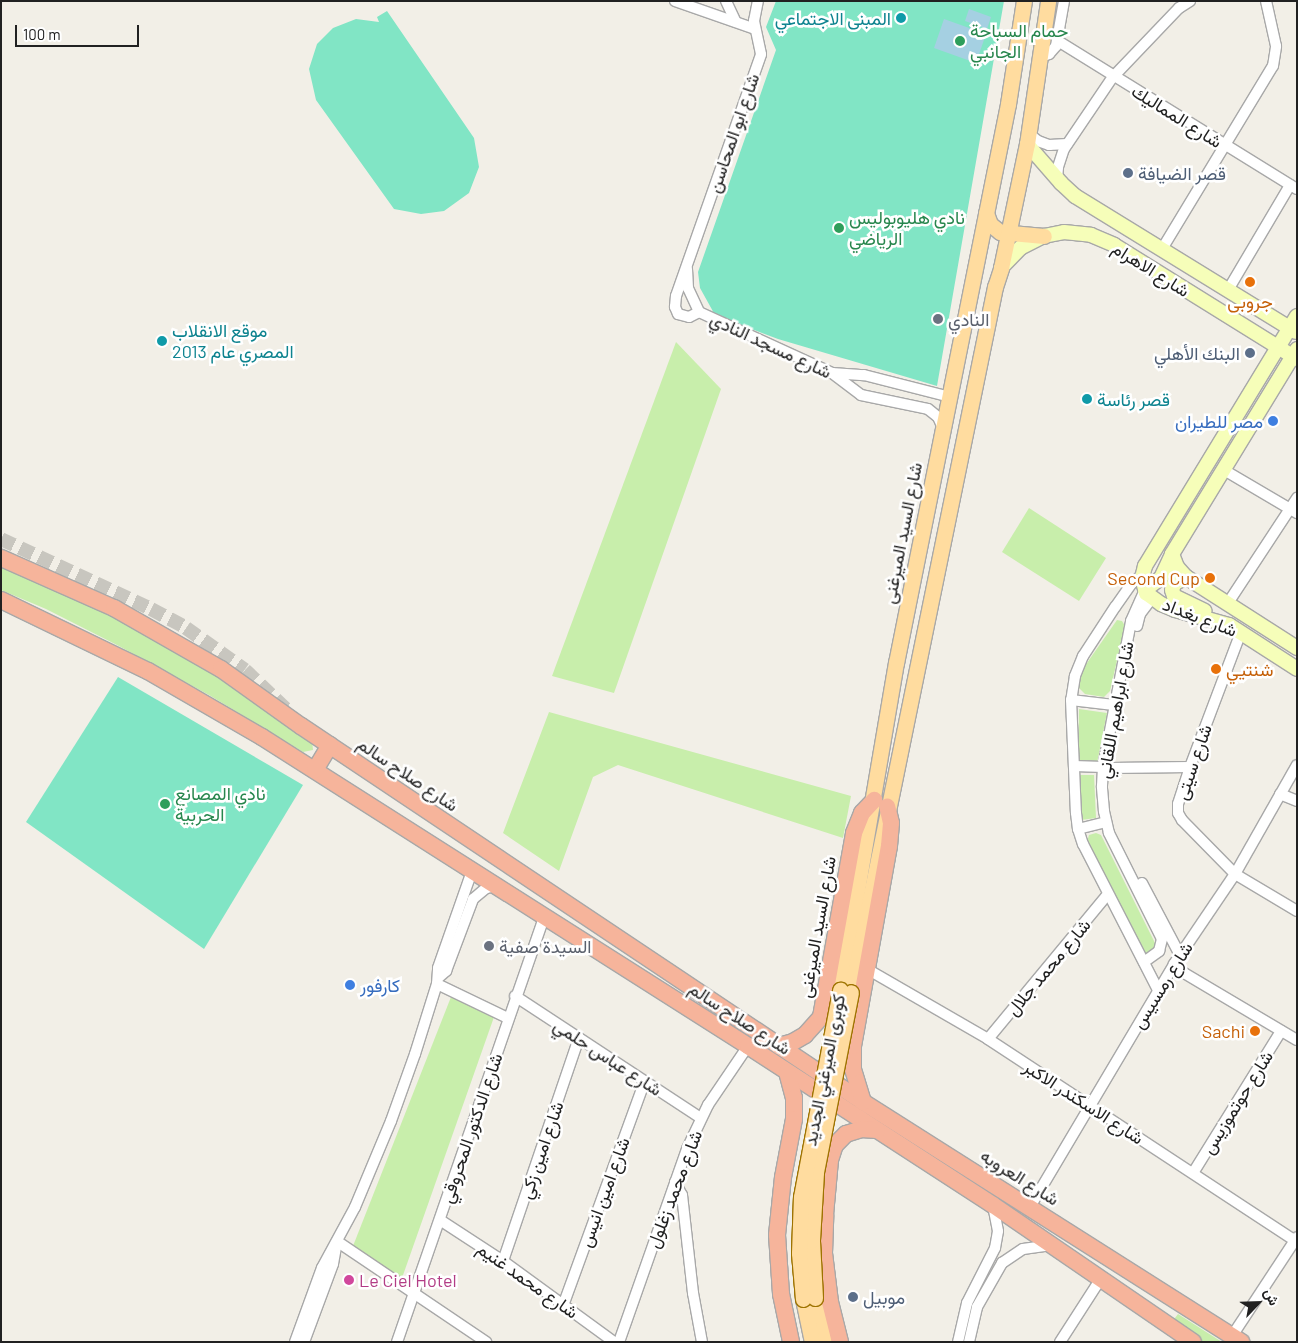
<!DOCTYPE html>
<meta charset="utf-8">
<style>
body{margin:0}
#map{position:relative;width:1298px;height:1343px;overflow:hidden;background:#f2efe7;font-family:Barlow,Vazirmatn,sans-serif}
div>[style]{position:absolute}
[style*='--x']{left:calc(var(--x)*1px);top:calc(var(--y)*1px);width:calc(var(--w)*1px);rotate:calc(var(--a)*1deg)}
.grass>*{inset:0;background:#c8eeab}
.pitch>*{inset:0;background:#81e5c5}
.water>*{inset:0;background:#a5d0e2}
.secondary-tunnel>*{height:14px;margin-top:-7px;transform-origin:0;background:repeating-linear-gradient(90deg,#c8c6bf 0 14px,transparent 0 21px)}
.roads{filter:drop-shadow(1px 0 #a8a8a8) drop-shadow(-1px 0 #a8a8a8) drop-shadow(0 1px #a8a8a8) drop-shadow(0 -1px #a8a8a8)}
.minor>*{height:10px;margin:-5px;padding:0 5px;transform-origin:5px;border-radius:5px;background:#fff}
.secondary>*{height:14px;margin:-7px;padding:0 7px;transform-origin:7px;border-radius:7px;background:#f6feb9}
.primary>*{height:15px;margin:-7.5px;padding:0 7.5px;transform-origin:7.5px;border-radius:7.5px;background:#ffdc9f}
.trunk>*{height:16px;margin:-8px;padding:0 8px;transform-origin:8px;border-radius:8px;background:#f6b49b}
.bridges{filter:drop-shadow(1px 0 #9e7300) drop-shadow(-1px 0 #9e7300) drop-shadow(0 1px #9e7300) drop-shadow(0 -1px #9e7300)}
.primary-bridge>*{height:15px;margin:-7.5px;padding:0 7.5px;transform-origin:7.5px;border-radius:7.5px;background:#ffdc9f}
.dots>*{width:14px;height:14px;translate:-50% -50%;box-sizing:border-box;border:2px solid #fff;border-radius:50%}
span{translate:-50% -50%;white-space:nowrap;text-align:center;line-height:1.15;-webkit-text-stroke:5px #fff;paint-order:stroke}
.culture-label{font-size:18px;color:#0d838f}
.right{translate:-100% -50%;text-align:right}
.left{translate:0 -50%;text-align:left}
.leisure-label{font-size:18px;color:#27864d}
.street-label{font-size:18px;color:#212121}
.service-label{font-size:18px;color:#4e5e75}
.food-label{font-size:18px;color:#c56008}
.worship-label{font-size:18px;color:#5b616d}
.shop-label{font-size:18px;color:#366cbe}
.hotel-label{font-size:18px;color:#b23c85}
.frame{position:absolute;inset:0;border:2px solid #212121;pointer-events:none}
.north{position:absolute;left:1233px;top:1278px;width:50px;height:50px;-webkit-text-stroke:4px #fff;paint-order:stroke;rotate:66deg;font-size:14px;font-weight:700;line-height:20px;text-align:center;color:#212121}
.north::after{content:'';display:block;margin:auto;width:18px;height:22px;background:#212121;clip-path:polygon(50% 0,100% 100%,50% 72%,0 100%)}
.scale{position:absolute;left:15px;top:25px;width:124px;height:22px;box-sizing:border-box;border:2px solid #212121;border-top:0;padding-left:6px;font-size:15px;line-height:18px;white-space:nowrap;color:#212121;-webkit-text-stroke:4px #fff;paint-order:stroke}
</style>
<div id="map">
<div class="grass">
<div style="clip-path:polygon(676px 342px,721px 389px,614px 693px,552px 676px)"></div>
<div style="clip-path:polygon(1029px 508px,1106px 558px,1079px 601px,1002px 552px)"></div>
<div style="clip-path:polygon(1px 567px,48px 587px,139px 629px,220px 674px,312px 740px,313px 750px,303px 752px,209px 695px,117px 645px,46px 609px,1px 590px)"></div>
<div style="clip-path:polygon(1117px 620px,1122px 621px,1125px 626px,1110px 691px,1104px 697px,1085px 694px,1077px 686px,1082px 670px)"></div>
<div style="clip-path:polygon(1079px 709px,1107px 713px,1097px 763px,1078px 761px)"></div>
<div style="clip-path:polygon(549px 712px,851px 796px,843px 838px,618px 765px,593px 777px,559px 871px,503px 833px)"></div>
<div style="clip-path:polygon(1079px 775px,1094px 775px,1096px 818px,1081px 820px)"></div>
<div style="clip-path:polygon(1096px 833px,1101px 835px,1155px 943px,1156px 948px,1148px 954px,1143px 952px,1087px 842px,1089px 835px)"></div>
<div style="clip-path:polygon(451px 997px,494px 1017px,402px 1278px,353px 1246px)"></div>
<div style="clip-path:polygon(1178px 1314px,1222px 1342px,1202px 1342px,1172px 1322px)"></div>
</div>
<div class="pitch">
<div style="clip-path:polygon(776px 1px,1004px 1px,937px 386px,778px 339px,715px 315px,700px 288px,698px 272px,776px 50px,766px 27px)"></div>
<div style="clip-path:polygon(387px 11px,474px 138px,479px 167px,469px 193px,444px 211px,421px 214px,394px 209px,316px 100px,309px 69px,317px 44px,333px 28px,356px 19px,379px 22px,377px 17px)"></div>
<div style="clip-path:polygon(118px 677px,303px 785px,204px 949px,26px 822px)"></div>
</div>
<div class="water">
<div style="clip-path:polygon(969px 9px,991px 17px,987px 29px,965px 21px)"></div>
<div style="clip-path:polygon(944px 19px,986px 34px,976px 63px,934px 48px)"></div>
</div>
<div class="secondary-tunnel">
<div style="--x:1;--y:539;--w:166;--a:25"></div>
<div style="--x:151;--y:609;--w:40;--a:28"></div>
<div style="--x:186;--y:628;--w:72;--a:35.4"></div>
<div style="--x:245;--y:670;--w:58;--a:43.6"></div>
</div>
<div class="roads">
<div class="minor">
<div style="--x:675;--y:1;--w:85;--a:19.3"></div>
<div style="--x:726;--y:1;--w:23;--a:65"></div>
<div style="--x:1058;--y:41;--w:281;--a:31.8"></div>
<div style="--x:1041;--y:57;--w:9;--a:-21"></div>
<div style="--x:1049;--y:54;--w:11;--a:-49"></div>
<div style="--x:1056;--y:46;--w:46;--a:-79.9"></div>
<div style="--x:1028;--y:133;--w:13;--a:39"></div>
<div style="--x:1038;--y:141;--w:12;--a:20"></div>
<div style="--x:1049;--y:145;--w:18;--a:-3"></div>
<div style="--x:1057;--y:179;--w:12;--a:-85"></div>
<div style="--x:1058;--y:167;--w:19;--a:-72"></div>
<div style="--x:1064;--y:149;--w:86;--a:-55.9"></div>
<div style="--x:1112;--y:78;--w:97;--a:-46.3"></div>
<div style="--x:1179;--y:8;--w:13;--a:-32"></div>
<div style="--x:1162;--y:249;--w:214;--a:-58.8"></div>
<div style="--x:1273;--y:66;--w:20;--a:-81"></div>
<div style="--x:1276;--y:46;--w:46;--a:-102.5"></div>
<div style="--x:687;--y:269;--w:19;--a:87"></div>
<div style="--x:688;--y:288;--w:26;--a:65"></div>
<div style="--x:1228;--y:290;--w:122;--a:-59.4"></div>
<div style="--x:699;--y:312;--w:11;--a:153"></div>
<div style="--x:689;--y:317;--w:11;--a:-165"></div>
<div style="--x:678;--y:314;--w:8;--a:-113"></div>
<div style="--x:675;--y:307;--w:11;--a:-85"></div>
<div style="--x:676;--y:296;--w:256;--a:-70.6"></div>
<div style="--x:761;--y:54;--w:34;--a:-102"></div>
<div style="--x:754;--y:21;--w:20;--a:-79"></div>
<div style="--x:699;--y:312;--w:146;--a:24.6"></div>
<div style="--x:832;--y:373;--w:36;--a:37"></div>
<div style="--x:861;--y:395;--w:68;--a:11.8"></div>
<div style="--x:928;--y:409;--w:13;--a:39"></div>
<div style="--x:938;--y:417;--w:12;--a:66"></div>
<div style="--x:832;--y:373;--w:32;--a:4"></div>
<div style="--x:864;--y:375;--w:89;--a:14.3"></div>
<div style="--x:1224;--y:470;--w:85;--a:30.5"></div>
<div style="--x:1142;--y:575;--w:13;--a:141"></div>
<div style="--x:1132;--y:583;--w:29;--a:125"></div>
<div style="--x:1115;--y:607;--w:59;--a:123.1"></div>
<div style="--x:1083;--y:656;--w:22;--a:112"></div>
<div style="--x:1075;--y:676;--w:24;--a:99"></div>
<div style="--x:1071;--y:700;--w:113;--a:87.5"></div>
<div style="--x:1076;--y:813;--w:16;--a:83"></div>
<div style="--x:1078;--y:829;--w:16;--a:72"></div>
<div style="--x:1083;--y:844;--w:164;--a:62.8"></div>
<div style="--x:1228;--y:603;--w:126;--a:-56.7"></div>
<div style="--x:1137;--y:626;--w:12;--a:-76"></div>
<div style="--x:1140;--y:614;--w:20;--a:-53"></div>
<div style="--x:1241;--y:632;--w:144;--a:110.7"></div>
<div style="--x:1190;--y:767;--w:39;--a:108"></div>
<div style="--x:1178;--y:804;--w:9;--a:90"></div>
<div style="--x:1178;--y:813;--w:8;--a:60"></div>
<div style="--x:1182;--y:820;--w:76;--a:45.5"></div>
<div style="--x:1235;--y:874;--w:72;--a:30.8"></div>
<div style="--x:1071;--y:700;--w:43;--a:6.6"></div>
<div style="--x:1074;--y:766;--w:29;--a:2"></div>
<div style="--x:1110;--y:768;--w:80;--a:-0.7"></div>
<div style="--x:1280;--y:794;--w:18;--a:22"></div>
<div style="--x:1078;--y:829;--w:29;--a:-14"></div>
<div style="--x:1142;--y:883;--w:81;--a:62.2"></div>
<div style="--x:1144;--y:962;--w:19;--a:-36"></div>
<div style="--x:1159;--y:951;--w:12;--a:-76"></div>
<div style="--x:1162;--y:939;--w:119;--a:-116.6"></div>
<div style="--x:1109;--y:833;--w:23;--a:-103"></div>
<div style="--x:1104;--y:811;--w:25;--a:-95"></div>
<div style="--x:1102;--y:786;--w:19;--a:-87"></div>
<div style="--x:1103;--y:767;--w:149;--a:-79.1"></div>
<div style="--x:1131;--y:621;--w:34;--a:-66"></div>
<div style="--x:1174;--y:964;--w:13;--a:42"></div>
<div style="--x:1184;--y:973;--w:131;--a:30.7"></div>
<div style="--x:867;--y:969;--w:140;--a:30"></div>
<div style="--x:988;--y:1039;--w:370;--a:33.3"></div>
<div style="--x:438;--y:978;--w:11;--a:-41"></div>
<div style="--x:446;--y:971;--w:77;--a:-69.4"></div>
<div style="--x:473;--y:899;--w:17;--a:-40"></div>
<div style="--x:486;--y:888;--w:10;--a:-11"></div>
<div style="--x:437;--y:984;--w:79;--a:25.6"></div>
<div style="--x:515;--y:996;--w:222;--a:33.3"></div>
<div style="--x:988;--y:1039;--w:188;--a:-50.4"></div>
<div style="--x:1193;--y:1173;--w:167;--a:-58.2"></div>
<div style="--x:675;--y:1182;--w:15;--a:62"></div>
<div style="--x:682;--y:1195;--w:99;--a:83.6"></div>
<div style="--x:693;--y:1293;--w:50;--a:79.6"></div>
<div style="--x:1030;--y:1207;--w:282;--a:-59.3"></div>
<div style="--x:1174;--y:964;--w:109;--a:-55.9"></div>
<div style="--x:1235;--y:874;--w:125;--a:-60.4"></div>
<div style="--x:440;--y:1220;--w:75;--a:33.1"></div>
<div style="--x:503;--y:1261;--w:137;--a:36.1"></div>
<div style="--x:338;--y:1242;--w:179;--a:34"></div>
<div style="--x:503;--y:1261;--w:236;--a:-71.2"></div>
<div style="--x:564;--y:1303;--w:236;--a:-70"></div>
<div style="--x:1232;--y:1336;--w:118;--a:-56.7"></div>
<div style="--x:295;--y:1342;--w:79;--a:-70"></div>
<div style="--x:322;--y:1268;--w:69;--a:-61.6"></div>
<div style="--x:355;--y:1207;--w:93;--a:-67.3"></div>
<div style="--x:391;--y:1121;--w:71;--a:-70.3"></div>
<div style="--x:415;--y:1054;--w:73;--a:-72.6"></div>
<div style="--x:437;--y:984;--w:16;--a:-86"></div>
<div style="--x:438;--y:968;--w:103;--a:-70.7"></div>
<div style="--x:304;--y:1342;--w:83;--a:-69.6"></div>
<div style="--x:333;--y:1264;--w:17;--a:-80"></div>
<div style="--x:397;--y:1342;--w:452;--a:-70.9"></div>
<div style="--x:619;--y:1342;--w:205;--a:-70.6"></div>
<div style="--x:687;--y:1149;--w:49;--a:-64.5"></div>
<div style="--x:708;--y:1105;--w:71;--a:-55.9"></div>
<div style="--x:958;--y:1342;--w:40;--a:-77"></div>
<div style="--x:967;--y:1303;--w:62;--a:-63"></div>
<div style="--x:995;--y:1248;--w:17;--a:-80"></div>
<div style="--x:998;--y:1231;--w:25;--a:-101"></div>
<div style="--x:969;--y:1342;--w:36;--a:-77"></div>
<div style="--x:977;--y:1307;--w:51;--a:-60.4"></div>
<div style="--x:1002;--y:1263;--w:25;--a:-34"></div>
<div style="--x:1023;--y:1249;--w:27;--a:-8"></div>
<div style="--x:1060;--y:1342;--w:74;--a:-57.2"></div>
</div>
<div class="secondary">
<div style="--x:1027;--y:144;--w:52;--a:48.9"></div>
<div style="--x:1061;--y:183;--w:19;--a:43"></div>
<div style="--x:1075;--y:196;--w:259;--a:31.6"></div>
<div style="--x:1001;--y:268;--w:28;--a:-46"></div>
<div style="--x:1020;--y:248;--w:27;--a:-27"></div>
<div style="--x:1044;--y:236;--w:20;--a:-11"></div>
<div style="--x:1064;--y:232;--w:27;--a:6"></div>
<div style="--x:1091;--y:235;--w:25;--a:23"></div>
<div style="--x:1114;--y:245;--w:216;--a:31.9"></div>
<div style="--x:1297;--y:316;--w:293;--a:121.3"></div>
<div style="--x:1145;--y:566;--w:12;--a:104"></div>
<div style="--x:1142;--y:578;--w:16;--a:75"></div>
<div style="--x:1146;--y:593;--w:19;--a:36"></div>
<div style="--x:1161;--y:604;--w:15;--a:23"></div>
<div style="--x:1175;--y:610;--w:56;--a:15.5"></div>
<div style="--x:1229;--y:625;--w:81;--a:32.9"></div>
<div style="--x:1172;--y:554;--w:14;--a:69"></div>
<div style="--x:1177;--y:567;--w:13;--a:48"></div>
<div style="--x:1186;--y:577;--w:132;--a:32.6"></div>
<div style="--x:1186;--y:577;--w:14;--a:150"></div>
<div style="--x:1174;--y:584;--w:6;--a:108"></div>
<div style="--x:1172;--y:590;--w:6;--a:72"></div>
<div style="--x:1174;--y:596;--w:34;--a:26"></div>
<div style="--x:1145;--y:590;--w:20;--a:-37"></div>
<div style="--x:1161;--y:578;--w:26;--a:-65"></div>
<div style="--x:1172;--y:554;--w:240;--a:-58.6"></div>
</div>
<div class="primary">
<div style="--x:986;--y:213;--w:12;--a:70"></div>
<div style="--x:990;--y:224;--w:13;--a:39"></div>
<div style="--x:1000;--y:232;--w:44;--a:5.2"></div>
<div style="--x:840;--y:990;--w:332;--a:-80.3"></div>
<div style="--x:896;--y:663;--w:570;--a:-78.67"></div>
<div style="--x:1008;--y:104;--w:104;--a:-81.2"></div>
<div style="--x:851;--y:992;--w:720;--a:-78.46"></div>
<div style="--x:995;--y:287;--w:20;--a:-72"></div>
<div style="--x:1001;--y:268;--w:127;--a:-78.2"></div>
<div style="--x:1027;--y:144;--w:145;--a:-81.6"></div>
<div style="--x:815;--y:1298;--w:45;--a:78.4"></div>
<div style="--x:803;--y:1299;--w:44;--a:78.2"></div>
</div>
<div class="trunk">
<div style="--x:1;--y:558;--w:124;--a:23.9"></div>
<div style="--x:114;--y:608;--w:123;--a:29.7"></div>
<div style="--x:221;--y:669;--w:98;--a:35.5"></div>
<div style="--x:301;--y:726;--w:676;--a:33.78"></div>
<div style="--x:863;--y:1102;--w:448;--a:32.4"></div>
<div style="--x:1;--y:600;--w:163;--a:25.8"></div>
<div style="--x:148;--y:671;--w:132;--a:30.1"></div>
<div style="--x:262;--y:737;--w:576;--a:32.45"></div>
<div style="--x:748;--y:1046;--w:292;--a:33"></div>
<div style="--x:993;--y:1205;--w:242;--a:34.4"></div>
<div style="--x:315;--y:770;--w:29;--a:-59"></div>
<div style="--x:779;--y:1046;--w:15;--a:-16"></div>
<div style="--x:793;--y:1042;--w:14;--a:-30"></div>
<div style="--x:805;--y:1035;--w:24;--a:-48"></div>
<div style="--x:821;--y:1017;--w:187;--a:-79.8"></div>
<div style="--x:854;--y:833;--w:22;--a:-68"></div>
<div style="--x:862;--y:813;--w:18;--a:-47"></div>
<div style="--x:787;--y:1072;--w:27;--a:75"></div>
<div style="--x:794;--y:1098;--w:21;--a:90"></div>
<div style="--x:794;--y:1119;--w:59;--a:100.7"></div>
<div style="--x:783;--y:1177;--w:58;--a:95.9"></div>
<div style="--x:777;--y:1235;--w:59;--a:86.1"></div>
<div style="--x:781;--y:1294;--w:49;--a:78.2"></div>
<div style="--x:863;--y:1102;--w:34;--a:-107"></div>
<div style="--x:853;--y:1069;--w:23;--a:-90"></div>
<div style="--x:853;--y:1046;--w:203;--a:-79.8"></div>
<div style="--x:889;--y:846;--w:23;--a:-85"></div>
<div style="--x:891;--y:823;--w:17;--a:-103"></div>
<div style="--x:840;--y:1342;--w:41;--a:-104"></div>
<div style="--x:830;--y:1302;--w:49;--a:-97"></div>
<div style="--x:824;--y:1253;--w:38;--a:-88"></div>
<div style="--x:825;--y:1215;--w:55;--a:-84.8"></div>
<div style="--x:830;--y:1160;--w:16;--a:-72"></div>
<div style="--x:835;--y:1145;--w:16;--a:-45"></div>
<div style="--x:846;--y:1134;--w:16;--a:-18"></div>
<div style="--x:861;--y:1129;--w:16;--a:4"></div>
</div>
</div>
<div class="bridges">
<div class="primary-bridge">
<div style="--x:815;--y:1298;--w:58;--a:-93"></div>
<div style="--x:812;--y:1240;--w:68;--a:-86.6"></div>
<div style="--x:816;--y:1172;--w:183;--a:-79"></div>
<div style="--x:803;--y:1299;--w:46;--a:-95"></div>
<div style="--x:799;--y:1253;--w:56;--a:-88"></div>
<div style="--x:801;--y:1197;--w:211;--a:-79.3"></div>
</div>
</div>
<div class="dots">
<div style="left:901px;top:18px;background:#0f9aa8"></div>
<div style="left:960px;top:41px;background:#2e9e5b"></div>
<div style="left:1128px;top:173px;background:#5c6f8a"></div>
<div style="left:839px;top:228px;background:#2e9e5b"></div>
<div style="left:1250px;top:282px;background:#e8710a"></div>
<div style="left:938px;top:319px;background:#6b7280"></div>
<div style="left:162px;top:341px;background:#0f9aa8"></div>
<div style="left:1250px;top:353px;background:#5c6f8a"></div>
<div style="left:1087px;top:399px;background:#0f9aa8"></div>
<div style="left:1273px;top:421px;background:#3f7fe0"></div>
<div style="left:1210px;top:578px;background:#e8710a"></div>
<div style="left:1216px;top:669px;background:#e8710a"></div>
<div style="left:165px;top:804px;background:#2e9e5b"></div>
<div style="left:489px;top:946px;background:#6b7280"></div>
<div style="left:350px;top:985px;background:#3f7fe0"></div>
<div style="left:1255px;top:1031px;background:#e8710a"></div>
<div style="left:349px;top:1280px;background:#d1479c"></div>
<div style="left:853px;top:1297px;background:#5c6f8a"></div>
</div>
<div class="culture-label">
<span class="right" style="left:891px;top:18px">المبنى الاجتماعي</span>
<span class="left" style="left:172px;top:341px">موقع الانقلاب<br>المصري عام 2013</span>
<span class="left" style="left:1097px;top:399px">قصر رئاسة</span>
</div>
<div class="leisure-label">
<span class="left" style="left:970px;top:41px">حمام السباحة<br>الجانبي</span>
<span class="left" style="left:849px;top:228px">نادي هليوبوليس<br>الرياضي</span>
<span class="left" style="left:175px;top:804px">نادي المصانع<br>الحربية</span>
</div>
<div class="street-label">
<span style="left:1177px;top:116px;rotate:32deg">شارع المماليك</span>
<span style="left:733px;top:133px;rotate:-71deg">شارع ابو المحاسن</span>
<span style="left:1151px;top:269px;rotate:32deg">شارع الاهرام</span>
<span style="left:771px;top:345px;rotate:25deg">شارع مسجد النادي</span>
<span style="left:902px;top:533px;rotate:-79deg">شارع السيد الميرغنى</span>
<span style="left:1200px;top:617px;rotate:21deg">شارع بغداد</span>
<span style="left:1115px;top:710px;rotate:-80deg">شارع ابراهيم اللقاني</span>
<span style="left:1193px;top:762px;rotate:-71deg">شارع سيتى</span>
<span style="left:408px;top:774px;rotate:34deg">شارع صلاح سالم</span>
<span style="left:817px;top:927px;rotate:-80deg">شارع السيد الميرغنى</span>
<span style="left:1048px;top:967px;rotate:-50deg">شارع محمد جلال</span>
<span style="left:1162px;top:985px;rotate:-58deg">شارع رمسيس</span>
<span style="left:740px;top:1018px;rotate:33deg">شارع صلاح سالم</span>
<span style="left:608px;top:1057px;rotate:33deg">شارع عباس حلمي</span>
<span style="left:824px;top:1070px;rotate:-79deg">كوبرى الميرغني الجديد</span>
<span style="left:1084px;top:1102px;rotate:33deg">شارع الاسكندر الاكبر</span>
<span style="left:1237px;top:1102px;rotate:-58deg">شارع حوتموزيس</span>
<span style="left:471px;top:1128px;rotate:-71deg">شارع الدكتور المحروقي</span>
<span style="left:541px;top:1150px;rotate:-71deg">شارع امين زكي</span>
<span style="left:1020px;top:1177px;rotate:32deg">شارع العروبه</span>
<span style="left:674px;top:1189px;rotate:-69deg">شارع محمد زغلول</span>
<span style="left:604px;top:1192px;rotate:-70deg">شارع امين انيس</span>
<span style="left:528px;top:1280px;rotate:35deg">شارع محمد غنيم</span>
</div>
<div class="service-label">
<span class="left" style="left:1138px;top:173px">قصر الضيافة</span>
<span class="right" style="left:1240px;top:353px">البنك الأهلي</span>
<span class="left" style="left:863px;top:1297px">موبيل</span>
</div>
<div class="food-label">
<span style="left:1250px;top:301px">جروبى</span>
<span class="right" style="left:1200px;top:578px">Second Cup</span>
<span class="left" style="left:1226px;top:669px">شنتيي</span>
<span class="right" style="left:1245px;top:1031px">Sachi</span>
</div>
<div class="worship-label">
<span class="left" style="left:948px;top:319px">النادي</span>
<span class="left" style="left:499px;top:946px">السيدة صفية</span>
</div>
<div class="shop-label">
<span class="right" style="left:1263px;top:421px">مصر للطيران</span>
<span class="left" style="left:360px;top:985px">كارفور</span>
</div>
<div class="hotel-label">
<span class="left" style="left:359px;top:1280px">Le Ciel Hotel</span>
</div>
<div class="frame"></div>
<div class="north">ش</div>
<div class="scale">100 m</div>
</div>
